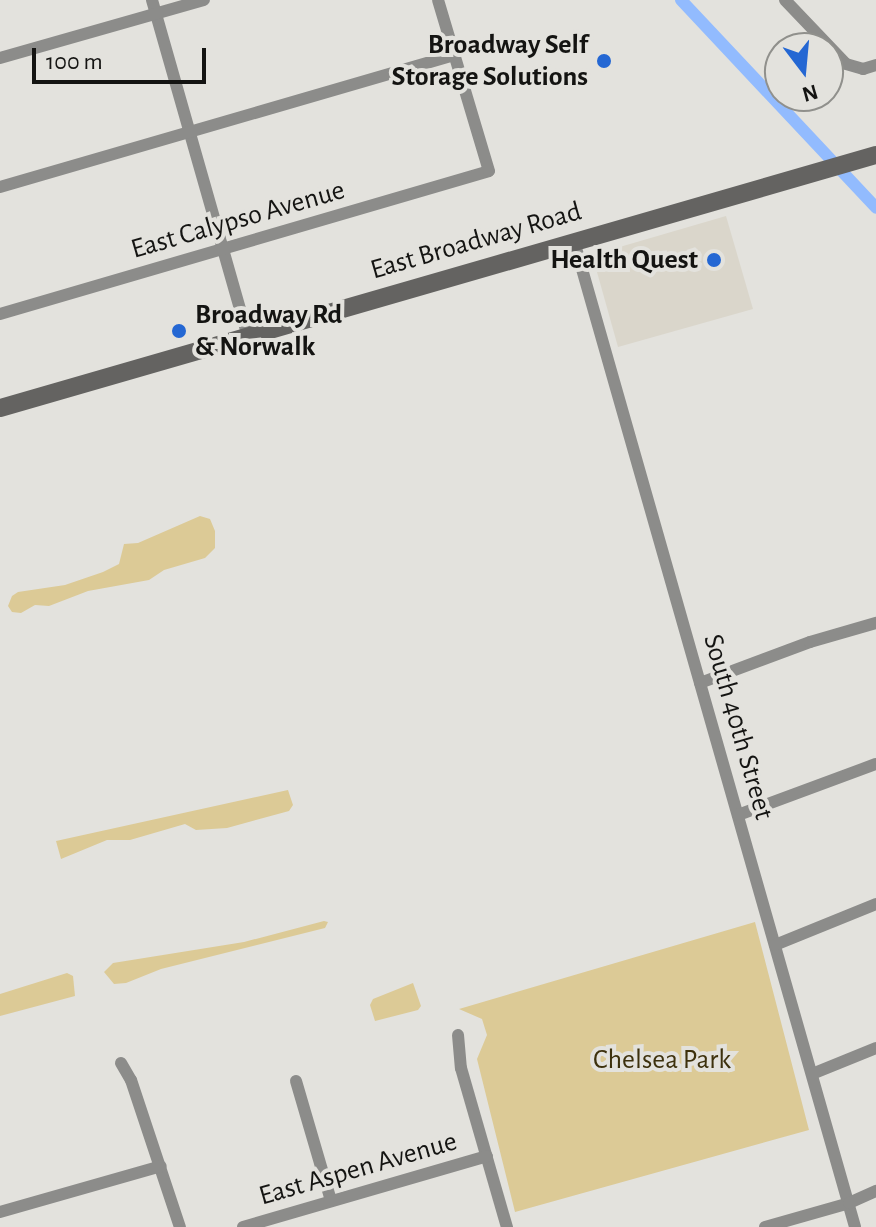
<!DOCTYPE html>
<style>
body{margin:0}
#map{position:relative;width:876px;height:1227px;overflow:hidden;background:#e3e2dd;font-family:"Alegreya Sans",sans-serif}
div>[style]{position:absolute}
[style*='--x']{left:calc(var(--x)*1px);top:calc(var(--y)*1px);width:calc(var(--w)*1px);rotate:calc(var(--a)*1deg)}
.built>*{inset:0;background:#dad6cb}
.green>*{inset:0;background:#dcca96}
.canal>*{height:12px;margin:-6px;padding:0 6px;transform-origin:6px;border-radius:6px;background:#92bbfe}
.street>*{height:12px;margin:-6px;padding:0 6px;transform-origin:6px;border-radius:6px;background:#8c8c8a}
.secondary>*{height:18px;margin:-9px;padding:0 9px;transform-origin:9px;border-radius:9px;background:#646361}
.dots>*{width:22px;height:22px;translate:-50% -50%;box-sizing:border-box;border:4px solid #e3e2dd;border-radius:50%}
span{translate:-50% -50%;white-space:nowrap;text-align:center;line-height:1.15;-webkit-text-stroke:8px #e3e2dd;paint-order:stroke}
.poi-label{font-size:28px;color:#141412;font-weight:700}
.right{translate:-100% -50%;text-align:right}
.left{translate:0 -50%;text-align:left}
.street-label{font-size:28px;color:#141412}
.park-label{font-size:28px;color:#3d310d}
.north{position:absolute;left:764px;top:32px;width:80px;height:80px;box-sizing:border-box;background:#e3e2dd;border:2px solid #90908c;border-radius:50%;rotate:164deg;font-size:22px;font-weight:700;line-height:32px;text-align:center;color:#141412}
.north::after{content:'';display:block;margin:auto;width:28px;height:36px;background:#2467d3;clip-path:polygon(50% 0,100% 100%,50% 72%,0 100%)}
.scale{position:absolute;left:32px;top:48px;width:174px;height:36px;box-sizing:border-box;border:4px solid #141412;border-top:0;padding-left:10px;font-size:24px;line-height:28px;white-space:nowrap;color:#141412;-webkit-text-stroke:6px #e3e2dd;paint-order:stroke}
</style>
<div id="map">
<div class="built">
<div style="clip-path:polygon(726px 216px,753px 309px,618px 347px,597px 272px,600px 256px,606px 251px)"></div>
</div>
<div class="green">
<div style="clip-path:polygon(200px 516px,210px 519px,215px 531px,215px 548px,205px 558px,164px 570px,149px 580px,88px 591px,49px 606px,35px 605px,21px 613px,12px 612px,8px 606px,12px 596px,18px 592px,65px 585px,103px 572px,119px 564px,124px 544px,138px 543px)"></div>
<div style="clip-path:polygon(288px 790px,293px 805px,289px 811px,227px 828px,196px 830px,185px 824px,130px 840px,107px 840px,61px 859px,56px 841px)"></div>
<div style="clip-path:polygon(324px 921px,328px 922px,325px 928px,161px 969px,126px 983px,114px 984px,104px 972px,113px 963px,244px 942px)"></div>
<div style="clip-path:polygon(755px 922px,809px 1130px,515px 1212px,477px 1059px,487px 1035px,482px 1019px,459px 1009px)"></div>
<div style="clip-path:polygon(67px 973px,73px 976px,75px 996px,0 1016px,0 994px)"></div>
<div style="clip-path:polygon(413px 983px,421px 1006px,418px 1010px,375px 1021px,370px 1005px,373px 999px)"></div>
</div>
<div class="canal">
<div style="--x:681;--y:0;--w:285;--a:46.8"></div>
</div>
<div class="street">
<div style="--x:152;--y:0;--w:349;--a:74.1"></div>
<div style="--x:785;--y:0;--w:88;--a:46.4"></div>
<div style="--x:846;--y:64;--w:18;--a:16"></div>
<div style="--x:863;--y:69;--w:14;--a:-17"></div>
<div style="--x:0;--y:58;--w:212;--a:-15.9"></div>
<div style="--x:0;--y:187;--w:473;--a:-16.2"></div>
<div style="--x:574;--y:241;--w:1025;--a:74.09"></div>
<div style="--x:0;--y:314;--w:509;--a:-16.3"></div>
<div style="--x:489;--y:171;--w:178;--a:-106.6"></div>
<div style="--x:700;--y:683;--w:117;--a:-20.4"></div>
<div style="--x:810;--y:642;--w:69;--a:-16.1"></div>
<div style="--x:738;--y:815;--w:147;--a:-20.3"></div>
<div style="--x:775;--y:945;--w:109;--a:-22.1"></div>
<div style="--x:458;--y:1035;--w:33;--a:85"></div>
<div style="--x:461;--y:1068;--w:166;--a:73.9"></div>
<div style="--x:121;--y:1063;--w:20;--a:60"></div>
<div style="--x:131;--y:1080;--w:155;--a:71.6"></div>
<div style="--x:812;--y:1074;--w:69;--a:-22.1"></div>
<div style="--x:296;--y:1081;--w:125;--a:73.7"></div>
<div style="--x:0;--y:1212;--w:167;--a:-15.9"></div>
<div style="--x:243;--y:1227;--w:254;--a:-16.2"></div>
<div style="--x:765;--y:1227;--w:87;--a:-15.9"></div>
<div style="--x:849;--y:1203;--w:30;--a:-24"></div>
</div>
<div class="secondary">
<div style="--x:0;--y:408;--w:912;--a:-16.11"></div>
</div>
<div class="dots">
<div style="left:604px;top:61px;background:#2467d3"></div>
<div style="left:714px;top:260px;background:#2467d3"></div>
<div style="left:179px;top:331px;background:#2467d3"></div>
</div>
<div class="poi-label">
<span class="right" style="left:588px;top:61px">Broadway Self<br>Storage Solutions</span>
<span class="right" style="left:698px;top:260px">Health Quest</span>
<span class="left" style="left:195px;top:331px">Broadway Rd<br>&amp; Norwalk</span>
</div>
<div class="street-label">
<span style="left:238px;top:220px;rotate:-16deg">East Calypso Avenue</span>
<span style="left:476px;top:241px;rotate:-16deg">East Broadway Road</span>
<span style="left:738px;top:727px;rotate:74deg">South 40th Street</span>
<span style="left:358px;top:1169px;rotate:-16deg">East Aspen Avenue</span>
</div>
<div class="park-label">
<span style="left:662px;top:1060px">Chelsea Park</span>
</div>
<div class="north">N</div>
<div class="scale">100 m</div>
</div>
